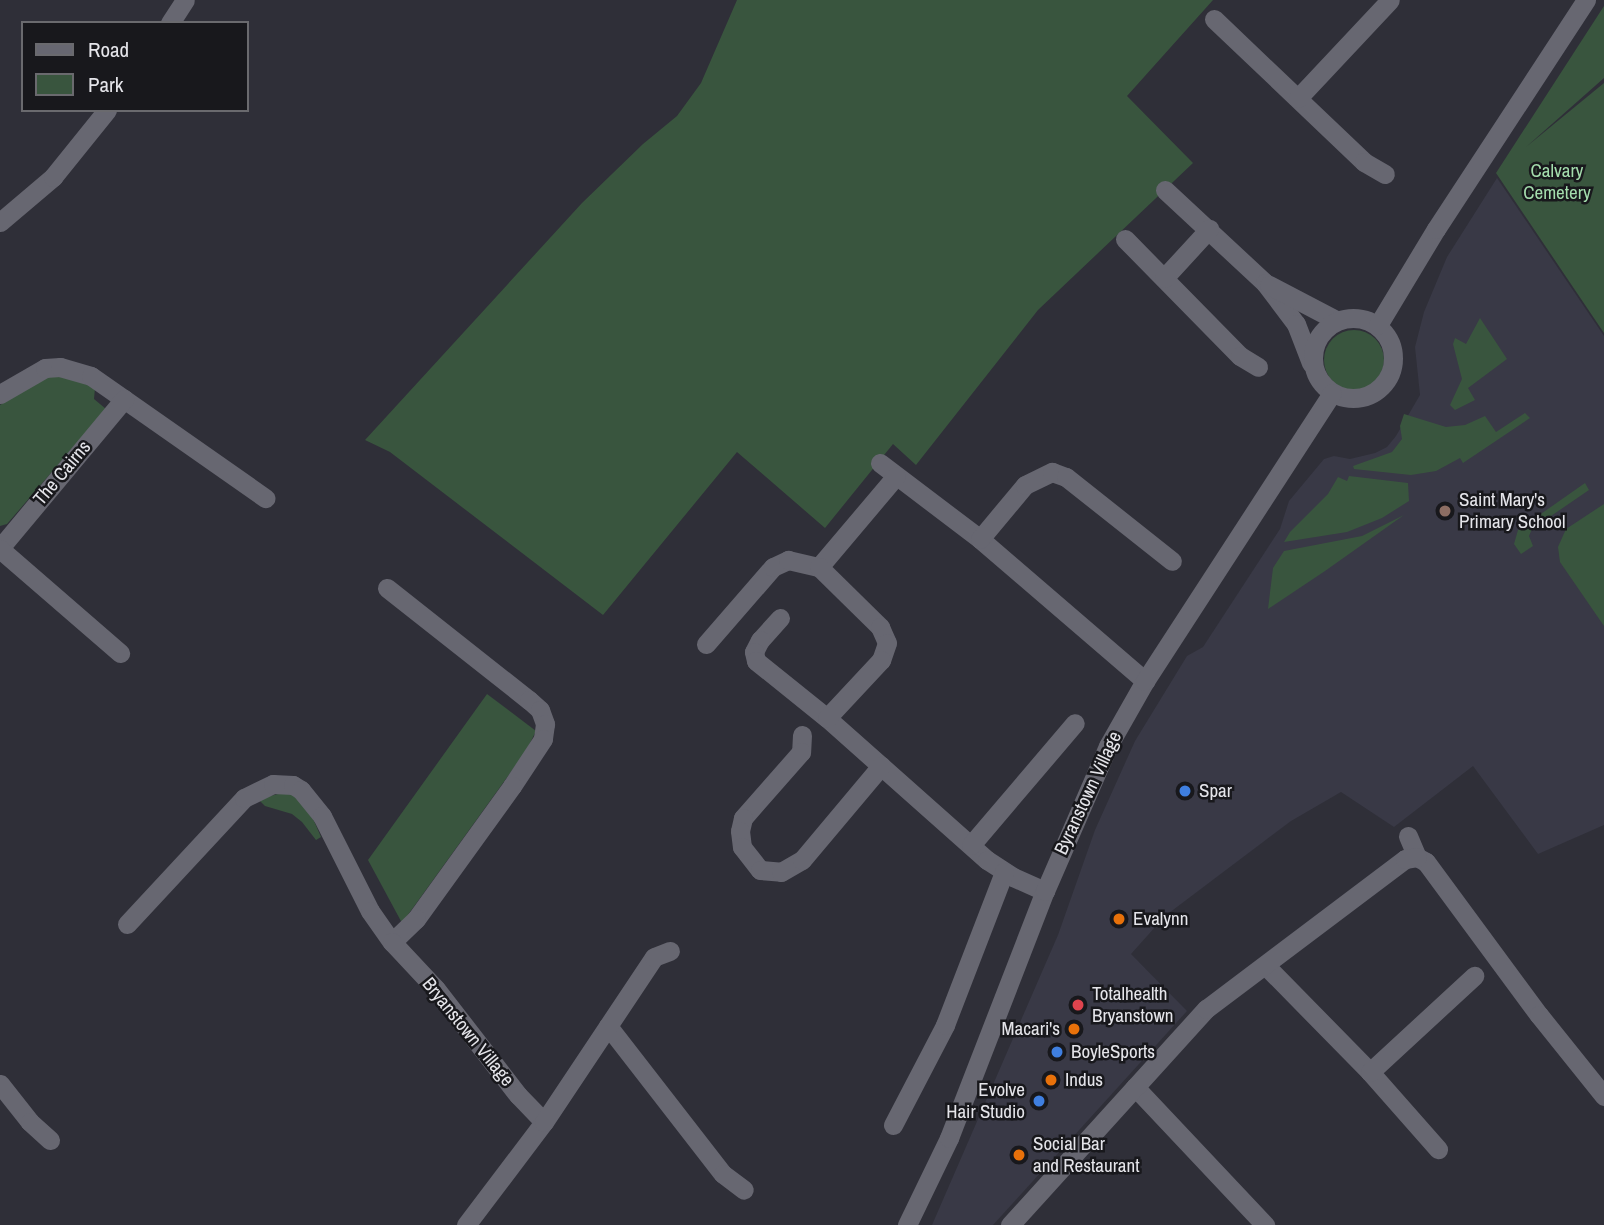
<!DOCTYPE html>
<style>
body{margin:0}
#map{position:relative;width:1604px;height:1225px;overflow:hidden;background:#2f2f38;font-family:"Archivo Narrow",sans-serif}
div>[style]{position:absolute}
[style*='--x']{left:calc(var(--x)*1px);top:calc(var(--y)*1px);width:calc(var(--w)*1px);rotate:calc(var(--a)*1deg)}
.built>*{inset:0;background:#393946}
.green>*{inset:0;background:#39553e}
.round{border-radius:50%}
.minor>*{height:19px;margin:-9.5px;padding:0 9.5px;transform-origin:9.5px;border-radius:9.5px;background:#676771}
.minor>.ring{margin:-9.5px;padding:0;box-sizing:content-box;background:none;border:19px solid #676771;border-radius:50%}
.dots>*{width:19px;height:19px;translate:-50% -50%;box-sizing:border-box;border:4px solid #18181c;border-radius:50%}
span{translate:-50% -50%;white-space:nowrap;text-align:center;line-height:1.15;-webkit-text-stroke:5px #18181c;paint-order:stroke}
.park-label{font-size:19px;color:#a4ddad}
.street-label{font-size:19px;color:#e5e5ea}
.poi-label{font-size:19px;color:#e5e5ea}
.left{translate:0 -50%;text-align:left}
.right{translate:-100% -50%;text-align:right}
.legend{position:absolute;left:21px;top:21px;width:228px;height:91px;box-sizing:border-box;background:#18181c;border:2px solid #6a6a6e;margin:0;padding:9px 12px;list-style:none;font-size:21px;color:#e5e5ea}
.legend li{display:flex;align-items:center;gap:14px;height:35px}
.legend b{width:35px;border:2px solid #6a6a6e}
</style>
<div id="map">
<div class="built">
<div style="clip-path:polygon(1497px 178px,1604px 336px,1604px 825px,1538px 854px,1473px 766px,1394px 827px,1341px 792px,1291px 821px,1165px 916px,1131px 954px,1187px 1011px,993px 1225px,932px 1225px,1058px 935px,1095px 830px,1135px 741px,1187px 656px,1203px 647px,1280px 529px,1289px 501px,1324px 459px,1334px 456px,1350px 459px,1375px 453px,1387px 447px,1396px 436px,1420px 395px,1415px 347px,1424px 312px,1447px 257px)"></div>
</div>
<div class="green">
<div style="clip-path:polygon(737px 0,1213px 0,1127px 96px,1193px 163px,1038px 310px,916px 465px,893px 444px,825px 528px,737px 452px,603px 615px,390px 452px,365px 440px,582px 203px,643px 144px,677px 116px,701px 83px)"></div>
<div style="clip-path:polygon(1604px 6px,1604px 78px,1526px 147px,1604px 83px,1604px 333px,1496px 173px)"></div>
<div style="clip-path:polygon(1480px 318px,1507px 359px,1468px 388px,1475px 400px,1455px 410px,1450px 405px,1462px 379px,1453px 344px,1455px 338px,1466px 344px)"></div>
<div class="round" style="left:1324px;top:330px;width:60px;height:60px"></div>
<div style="clip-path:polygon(60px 374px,95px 388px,94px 399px,106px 409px,7px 524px,0 526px,0 405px,36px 380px)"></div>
<div style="clip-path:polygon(1525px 413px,1530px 418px,1463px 463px,1460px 458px,1436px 471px,1411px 475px,1354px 469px,1353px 466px,1392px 452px,1402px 439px,1400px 426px,1404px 414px,1446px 427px,1465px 425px,1485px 416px,1496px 432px)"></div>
<div style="clip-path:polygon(1349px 476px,1408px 483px,1409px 501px,1382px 518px,1347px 532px,1284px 542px,1290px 532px,1328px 494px,1338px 477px,1347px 481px)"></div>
<div style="clip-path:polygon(1585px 483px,1589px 490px,1532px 529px,1529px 536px,1533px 546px,1521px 554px,1514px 544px,1518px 530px)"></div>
<div style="clip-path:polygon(1604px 504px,1604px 626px,1560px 562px,1558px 547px,1566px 529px)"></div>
<div style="clip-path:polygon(1404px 515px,1325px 571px,1268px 609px,1273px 568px,1284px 551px,1362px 536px)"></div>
<div style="clip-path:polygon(487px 694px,536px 731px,526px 751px,402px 923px,368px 860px)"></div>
<div style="clip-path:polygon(290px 791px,311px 814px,321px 837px,316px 840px,302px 822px,292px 814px,265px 806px,258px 799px)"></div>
</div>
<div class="minor">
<div style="--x:1214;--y:19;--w:207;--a:43.6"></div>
<div style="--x:1364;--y:162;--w:24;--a:30"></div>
<div style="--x:170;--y:23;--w:27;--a:-57"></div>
<div style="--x:1298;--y:98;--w:134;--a:-46.8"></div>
<div style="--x:1165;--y:190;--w:137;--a:42.9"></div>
<div style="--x:1265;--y:283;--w:51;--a:52.9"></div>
<div style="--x:1296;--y:324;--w:42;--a:69"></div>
<div style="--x:0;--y:222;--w:70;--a:-40.3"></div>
<div style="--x:53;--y:177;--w:86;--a:-51.1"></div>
<div style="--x:1125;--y:239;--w:164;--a:45.5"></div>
<div style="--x:1240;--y:356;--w:21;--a:31"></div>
<div style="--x:1164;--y:278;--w:67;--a:-47.4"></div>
<div style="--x:1269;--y:285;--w:76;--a:27.6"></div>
<div class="ring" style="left:1313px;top:318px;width:61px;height:61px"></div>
<div style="--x:1378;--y:325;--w:112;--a:-58.9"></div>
<div style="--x:1436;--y:229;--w:274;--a:-56.8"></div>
<div style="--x:0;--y:394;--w:52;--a:-30"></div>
<div style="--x:45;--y:368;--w:15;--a:-4"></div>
<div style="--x:60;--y:367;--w:32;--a:16"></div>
<div style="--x:91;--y:376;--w:213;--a:35"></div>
<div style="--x:880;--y:463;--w:126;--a:37.2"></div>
<div style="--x:980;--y:539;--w:218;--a:40.7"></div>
<div style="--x:980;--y:539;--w:70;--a:-50.2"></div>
<div style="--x:1025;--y:485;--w:30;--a:-26"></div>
<div style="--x:1052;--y:472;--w:15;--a:20"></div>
<div style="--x:1066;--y:477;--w:135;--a:38.4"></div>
<div style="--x:0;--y:548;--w:194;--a:-50.2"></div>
<div style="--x:0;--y:549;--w:159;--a:40.9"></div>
<div style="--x:819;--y:567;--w:119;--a:-49.8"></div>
<div style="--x:387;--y:588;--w:181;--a:38.3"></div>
<div style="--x:529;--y:700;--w:15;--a:42"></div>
<div style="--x:540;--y:710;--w:15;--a:70"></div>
<div style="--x:545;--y:724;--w:15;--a:98"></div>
<div style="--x:543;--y:739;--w:56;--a:123.4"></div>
<div style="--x:512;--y:786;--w:164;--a:125.8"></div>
<div style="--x:416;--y:919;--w:33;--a:136"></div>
<div style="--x:780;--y:618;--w:30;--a:132"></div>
<div style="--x:760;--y:640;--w:13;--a:117"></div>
<div style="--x:754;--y:652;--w:9;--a:77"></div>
<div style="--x:756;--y:661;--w:91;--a:38.8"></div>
<div style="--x:827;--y:718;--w:214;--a:41.6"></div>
<div style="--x:987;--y:860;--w:31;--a:33"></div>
<div style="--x:1013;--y:877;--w:35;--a:24"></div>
<div style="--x:706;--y:644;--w:102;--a:-49"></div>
<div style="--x:773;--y:567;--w:17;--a:-25"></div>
<div style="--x:788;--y:560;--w:32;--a:13"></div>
<div style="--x:819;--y:567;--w:86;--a:44.5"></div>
<div style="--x:880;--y:627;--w:17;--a:66"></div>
<div style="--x:887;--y:643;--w:18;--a:109"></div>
<div style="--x:881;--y:660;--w:79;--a:133"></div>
<div style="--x:802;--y:735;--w:17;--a:93"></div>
<div style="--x:801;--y:752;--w:88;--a:131.3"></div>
<div style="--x:743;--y:818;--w:13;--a:103"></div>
<div style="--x:740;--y:831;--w:16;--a:83"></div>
<div style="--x:742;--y:847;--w:29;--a:52"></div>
<div style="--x:760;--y:870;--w:21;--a:5"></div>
<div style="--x:781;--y:872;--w:24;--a:-30"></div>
<div style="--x:802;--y:860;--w:123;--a:-50"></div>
<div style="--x:1408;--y:836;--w:23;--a:67"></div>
<div style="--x:1417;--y:857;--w:10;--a:29"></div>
<div style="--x:1426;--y:862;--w:190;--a:53.6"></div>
<div style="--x:1539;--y:1015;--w:104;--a:51.3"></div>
<div style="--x:971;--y:845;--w:160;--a:-49.6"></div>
<div style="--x:127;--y:924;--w:172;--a:-47.1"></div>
<div style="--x:244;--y:798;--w:32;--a:-26"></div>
<div style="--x:273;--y:784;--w:20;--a:3"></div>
<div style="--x:293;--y:785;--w:9;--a:32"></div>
<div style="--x:301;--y:790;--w:33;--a:51"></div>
<div style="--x:322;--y:816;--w:106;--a:63.2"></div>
<div style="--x:370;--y:911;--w:38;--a:55"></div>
<div style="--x:392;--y:942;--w:64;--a:46.9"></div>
<div style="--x:436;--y:989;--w:134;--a:52.3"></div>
<div style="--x:518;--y:1095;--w:37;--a:46"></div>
<div style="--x:1266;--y:966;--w:148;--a:45.5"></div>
<div style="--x:1370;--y:1072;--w:103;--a:48.6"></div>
<div style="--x:608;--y:1026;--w:187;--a:52.2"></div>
<div style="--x:723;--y:1174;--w:26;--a:37"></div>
<div style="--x:1370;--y:1072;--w:142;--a:-42.7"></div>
<div style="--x:0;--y:1084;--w:48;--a:51.7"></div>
<div style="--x:30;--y:1122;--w:27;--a:42"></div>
<div style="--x:1135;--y:1087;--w:190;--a:46.7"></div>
<div style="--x:893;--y:1125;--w:113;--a:-62.5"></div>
<div style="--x:945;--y:1025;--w:164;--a:-68.9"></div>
<div style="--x:466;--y:1225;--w:129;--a:-52.9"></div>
<div style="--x:544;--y:1122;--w:198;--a:-56.3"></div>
<div style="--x:654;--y:957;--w:17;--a:-21"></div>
<div style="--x:907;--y:1225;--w:97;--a:-64.2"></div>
<div style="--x:949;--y:1138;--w:265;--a:-68.8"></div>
<div style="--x:1045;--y:891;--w:158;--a:-66.5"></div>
<div style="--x:1108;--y:746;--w:75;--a:-60.4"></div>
<div style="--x:1145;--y:681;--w:343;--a:-57"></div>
<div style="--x:1010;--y:1225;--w:292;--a:-47.8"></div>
<div style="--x:1206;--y:1009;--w:249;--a:-37"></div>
<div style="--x:1405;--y:859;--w:12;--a:-9"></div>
</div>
<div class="dots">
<div style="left:1445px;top:511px;background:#8d6e63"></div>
<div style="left:1185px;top:791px;background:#3f7fe0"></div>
<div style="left:1119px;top:919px;background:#e8710a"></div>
<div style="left:1078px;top:1005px;background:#e0444e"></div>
<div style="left:1074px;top:1029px;background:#e8710a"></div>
<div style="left:1057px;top:1052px;background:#3f7fe0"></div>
<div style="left:1051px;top:1080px;background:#e8710a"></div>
<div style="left:1039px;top:1101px;background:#3f7fe0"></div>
<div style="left:1019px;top:1155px;background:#e8710a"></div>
</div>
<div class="park-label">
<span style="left:1557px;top:182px">Calvary<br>Cemetery</span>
</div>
<div class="street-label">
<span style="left:62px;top:473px;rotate:-50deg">The Cairns</span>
<span style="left:1088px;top:793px;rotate:-65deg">Byranstown Village</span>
<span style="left:468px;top:1032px;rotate:51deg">Bryanstown Village</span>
</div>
<div class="poi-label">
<span class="left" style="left:1459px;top:511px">Saint Mary's<br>Primary School</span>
<span class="left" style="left:1199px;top:791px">Spar</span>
<span class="left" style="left:1133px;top:919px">Evalynn</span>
<span class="left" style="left:1092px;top:1005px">Totalhealth<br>Bryanstown</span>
<span class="right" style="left:1060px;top:1029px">Macari's</span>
<span class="left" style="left:1071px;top:1052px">BoyleSports</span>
<span class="left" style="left:1065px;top:1080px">Indus</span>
<span class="right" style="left:1025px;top:1101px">Evolve<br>Hair Studio</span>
<span class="left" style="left:1033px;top:1155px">Social Bar<br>and Restaurant</span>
</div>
<ul class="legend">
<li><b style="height:9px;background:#676771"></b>Road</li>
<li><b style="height:19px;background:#39553e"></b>Park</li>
</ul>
</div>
